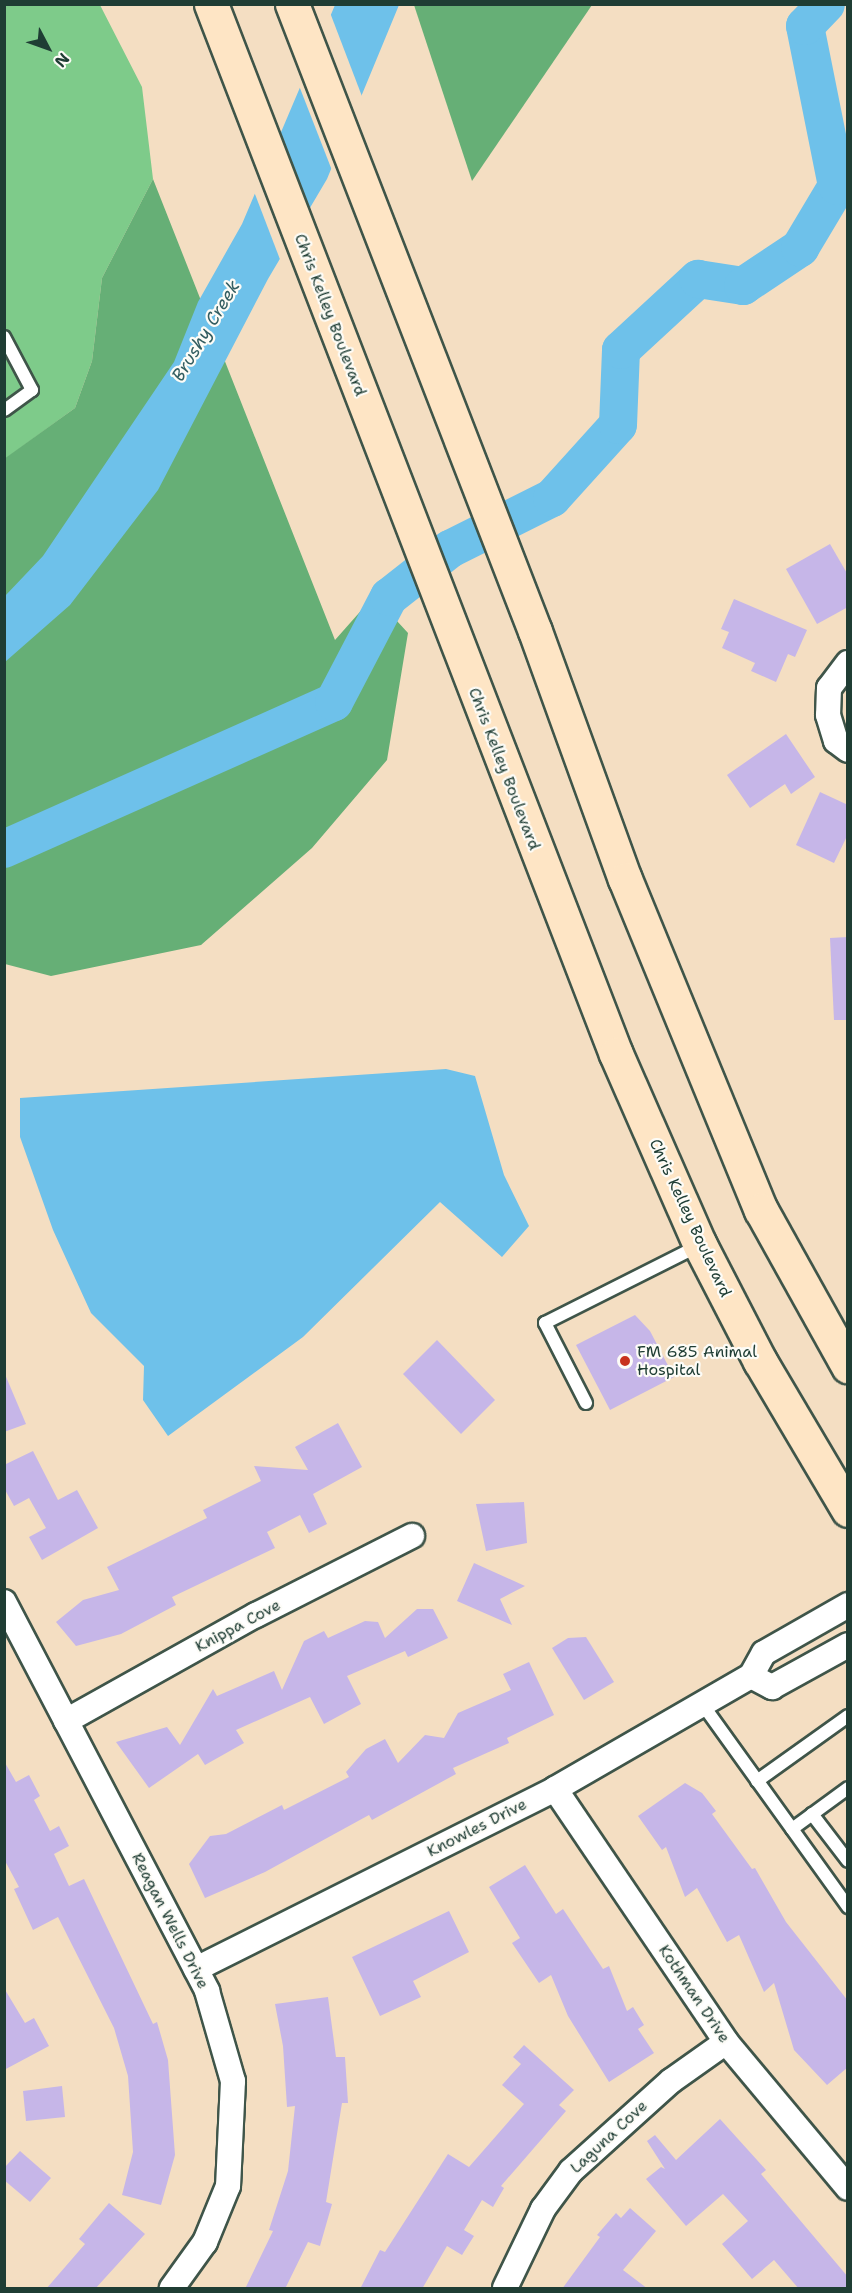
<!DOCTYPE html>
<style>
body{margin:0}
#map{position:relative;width:852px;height:2293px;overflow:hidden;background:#f4dec2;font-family:"Shantell Sans",sans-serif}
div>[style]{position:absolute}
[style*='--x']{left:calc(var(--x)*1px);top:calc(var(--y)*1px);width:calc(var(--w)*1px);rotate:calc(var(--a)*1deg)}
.green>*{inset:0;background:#7ecb8a}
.forest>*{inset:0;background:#66af76}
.water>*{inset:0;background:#6ec1ea}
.pier>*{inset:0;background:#f4dec2}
.river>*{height:38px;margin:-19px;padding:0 19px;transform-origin:19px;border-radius:19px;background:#6ec1ea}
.building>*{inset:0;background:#c6b6e8}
.roads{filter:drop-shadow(2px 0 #3f5549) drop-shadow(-2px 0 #3f5549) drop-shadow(0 2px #3f5549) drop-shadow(0 -2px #3f5549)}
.lane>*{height:12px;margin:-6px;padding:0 6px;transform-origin:6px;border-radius:6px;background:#fff}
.street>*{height:24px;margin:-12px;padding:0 12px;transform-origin:12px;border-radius:12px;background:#fff}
.secondary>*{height:33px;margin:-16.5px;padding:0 16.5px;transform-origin:16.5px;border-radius:16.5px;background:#fee5c5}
.dots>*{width:16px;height:16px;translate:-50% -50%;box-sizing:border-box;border:3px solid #fdfcf7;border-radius:50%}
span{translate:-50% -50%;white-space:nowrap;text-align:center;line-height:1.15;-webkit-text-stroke:4.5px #fdfcf7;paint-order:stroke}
.street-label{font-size:16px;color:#1f3d34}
.poi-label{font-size:16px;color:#1f3d34}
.left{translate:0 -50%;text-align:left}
.water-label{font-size:18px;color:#335e62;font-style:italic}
.frame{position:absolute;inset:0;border:6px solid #1f3d34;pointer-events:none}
.north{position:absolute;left:18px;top:18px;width:60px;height:60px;-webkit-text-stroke:4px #fdfcf7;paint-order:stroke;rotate:131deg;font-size:16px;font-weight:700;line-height:24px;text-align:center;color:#1f3d34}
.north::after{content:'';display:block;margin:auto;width:21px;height:27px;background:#1f3d34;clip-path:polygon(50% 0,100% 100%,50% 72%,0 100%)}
</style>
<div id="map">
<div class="green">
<div style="clip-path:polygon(5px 5px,100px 5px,142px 87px,153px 179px,102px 278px,92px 361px,75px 408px,5px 459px)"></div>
</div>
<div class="forest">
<div style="clip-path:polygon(414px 5px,592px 5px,472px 181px)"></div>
<div style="clip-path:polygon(153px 179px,335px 640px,374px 596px,408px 633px,387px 760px,312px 848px,201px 945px,51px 976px,5px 964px,4px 459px,75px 408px,92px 361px,102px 278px)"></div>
</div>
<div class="water">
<div style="clip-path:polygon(335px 5px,399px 5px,327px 179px,268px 279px,158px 490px,70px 605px,5px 662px,5px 596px,43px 556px,174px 362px,198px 302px,242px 224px)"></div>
<div style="clip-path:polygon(446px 1069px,475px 1076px,504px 1175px,529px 1226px,502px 1257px,440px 1202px,303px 1337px,168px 1436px,143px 1400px,144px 1366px,91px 1313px,53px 1230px,20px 1137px,20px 1098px)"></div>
</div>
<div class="pier">
<div style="clip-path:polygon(329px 10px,363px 99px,333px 173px,298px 83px)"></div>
<div style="clip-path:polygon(279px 128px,311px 211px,281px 262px,253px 189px)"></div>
</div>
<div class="river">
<div style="--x:4;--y:849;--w:361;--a:-24"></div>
<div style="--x:334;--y:702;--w:119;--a:-62.4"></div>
<div style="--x:389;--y:597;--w:78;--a:-38.2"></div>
<div style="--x:450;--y:549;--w:114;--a:-26.6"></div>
<div style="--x:552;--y:498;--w:98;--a:-47.9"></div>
<div style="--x:618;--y:425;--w:75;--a:-87.7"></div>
<div style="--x:621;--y:350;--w:105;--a:-42.7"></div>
<div style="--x:698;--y:279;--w:46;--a:8.8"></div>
<div style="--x:743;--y:286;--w:69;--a:-33.7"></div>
<div style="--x:800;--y:248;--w:72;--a:-59.2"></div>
<div style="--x:837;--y:186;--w:163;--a:-101.3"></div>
<div style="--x:805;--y:26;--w:30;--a:-46"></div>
</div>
<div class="building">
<div style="clip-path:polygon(830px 544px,848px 575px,848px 607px,817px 624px,786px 569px)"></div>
<div style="clip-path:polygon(734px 599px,807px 630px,795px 657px,788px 654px,776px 682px,751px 671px,755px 663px,722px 648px,729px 632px,721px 629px)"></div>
<div style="clip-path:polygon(786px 734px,815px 777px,791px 794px,785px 784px,750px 808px,727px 775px)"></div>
<div style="clip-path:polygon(820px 792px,848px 805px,848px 834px,834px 863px,796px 845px)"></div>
<div style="clip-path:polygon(848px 937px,848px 1020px,834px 1020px,830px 938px)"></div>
<div style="clip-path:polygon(635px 1315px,650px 1331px,674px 1377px,610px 1410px,576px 1345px)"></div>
<div style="clip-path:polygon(437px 1340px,495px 1400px,461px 1434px,403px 1374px)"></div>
<div style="clip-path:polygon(4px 1372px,26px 1424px,4px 1432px)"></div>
<div style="clip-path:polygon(338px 1423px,362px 1467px,313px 1494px,327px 1524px,309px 1533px,300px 1515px,267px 1532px,275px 1548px,172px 1597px,176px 1605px,121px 1634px,76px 1646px,56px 1622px,83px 1600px,119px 1590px,107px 1567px,207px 1518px,203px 1510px,261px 1481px,254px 1466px,308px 1470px,295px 1447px)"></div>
<div style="clip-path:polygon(33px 1451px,58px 1500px,77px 1490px,98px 1528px,42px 1560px,29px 1537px,46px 1528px,29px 1498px,14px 1506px,4px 1488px,4px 1465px)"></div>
<div style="clip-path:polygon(524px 1502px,527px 1543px,486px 1551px,476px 1504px)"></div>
<div style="clip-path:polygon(474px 1563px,525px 1586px,500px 1599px,512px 1625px,457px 1601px)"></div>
<div style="clip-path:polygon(417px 1609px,433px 1609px,448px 1638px,408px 1657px,405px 1651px,347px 1676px,361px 1704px,324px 1724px,310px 1697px,236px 1730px,244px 1743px,205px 1765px,198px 1754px,149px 1788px,116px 1742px,167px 1727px,180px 1745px,213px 1689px,217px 1696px,274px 1671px,282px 1690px,304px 1641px,324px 1631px,328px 1638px,365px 1621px,378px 1622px,385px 1638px)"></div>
<div style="clip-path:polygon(586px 1637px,614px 1682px,584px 1700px,552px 1648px,568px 1638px)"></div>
<div style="clip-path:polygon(529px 1662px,554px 1715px,507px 1738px,509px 1743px,453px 1768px,456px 1774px,372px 1820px,369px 1815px,265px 1872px,205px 1898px,189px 1864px,210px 1836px,226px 1834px,282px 1805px,284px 1810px,349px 1777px,346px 1772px,366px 1749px,385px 1739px,398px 1763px,425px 1735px,444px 1738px,458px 1713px,511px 1690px,503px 1674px)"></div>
<div style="clip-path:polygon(4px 1761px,16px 1782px,29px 1775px,40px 1796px,34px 1800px,50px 1831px,59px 1826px,69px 1846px,54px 1854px,69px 1886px,84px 1879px,153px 2024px,157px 2022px,168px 2060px,175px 2155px,161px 2205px,122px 2195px,133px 2152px,128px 2076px,114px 2028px,58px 1917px,33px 1930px,14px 1889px,19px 1887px,4px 1859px)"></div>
<div style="clip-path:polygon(685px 1783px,702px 1793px,716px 1811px,712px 1814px,752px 1869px,755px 1868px,786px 1922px,848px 2001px,848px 2067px,827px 2085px,794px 2050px,774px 1983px,764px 1992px,739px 1935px,727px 1942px,697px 1888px,685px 1897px,666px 1847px,662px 1850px,638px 1816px)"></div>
<div style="clip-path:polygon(525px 1865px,556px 1914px,563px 1909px,603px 1969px,609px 1966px,627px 2011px,633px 2007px,644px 2025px,638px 2029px,654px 2053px,609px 2082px,568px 2016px,551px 1975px,539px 1983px,512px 1943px,520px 1938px,489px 1887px)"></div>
<div style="clip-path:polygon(449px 1911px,469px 1952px,413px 1981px,421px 1997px,380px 2016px,352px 1957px)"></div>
<div style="clip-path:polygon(4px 1988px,25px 2023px,34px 2018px,49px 2046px,4px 2070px)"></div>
<div style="clip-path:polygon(328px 1997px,336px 2057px,345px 2057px,348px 2103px,342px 2103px,326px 2202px,332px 2204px,320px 2246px,308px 2242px,285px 2289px,245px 2289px,273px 2231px,269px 2230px,288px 2171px,295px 2106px,287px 2107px,283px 2046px,275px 2004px)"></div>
<div style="clip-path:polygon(524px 2045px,574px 2090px,559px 2105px,566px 2111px,501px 2186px,504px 2188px,493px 2207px,482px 2200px,464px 2230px,474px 2236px,462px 2255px,447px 2246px,422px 2289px,360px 2289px,380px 2250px,385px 2252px,448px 2154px,469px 2167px,524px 2104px,502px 2085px,521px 2064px,513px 2057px)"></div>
<div style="clip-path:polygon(62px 2086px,65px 2117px,26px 2121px,23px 2091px)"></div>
<div style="clip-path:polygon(720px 2119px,766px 2170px,761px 2174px,848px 2277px,848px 2289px,799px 2289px,774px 2260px,752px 2279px,722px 2244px,748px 2221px,723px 2194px,686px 2226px,646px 2179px,661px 2167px,665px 2169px,647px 2141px,655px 2135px,676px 2160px)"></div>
<div style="clip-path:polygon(20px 2151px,51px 2178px,30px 2202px,4px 2180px,4px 2168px)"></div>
<div style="clip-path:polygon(109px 2203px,145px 2234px,95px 2289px,46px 2289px,85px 2244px,79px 2239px)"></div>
<div style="clip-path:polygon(630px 2208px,656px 2231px,623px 2270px,648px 2289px,562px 2289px,600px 2237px,597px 2235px,616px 2213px,621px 2218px)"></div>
</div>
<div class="roads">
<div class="lane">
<div style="--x:4;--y:337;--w:60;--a:62.2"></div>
<div style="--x:32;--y:390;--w:34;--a:144"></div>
<div style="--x:586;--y:1403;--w:90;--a:-117.1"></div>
<div style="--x:545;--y:1323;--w:171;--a:-26.7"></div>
<div style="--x:703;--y:1705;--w:249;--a:54.3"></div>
<div style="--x:757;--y:1781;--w:112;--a:-35.5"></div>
<div style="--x:812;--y:1814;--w:59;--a:52.5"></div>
<div style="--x:792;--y:1829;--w:69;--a:-36.2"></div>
</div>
<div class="street">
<div style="--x:848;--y:663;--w:31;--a:127"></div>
<div style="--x:829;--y:688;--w:27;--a:92"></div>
<div style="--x:828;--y:715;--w:27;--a:73"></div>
<div style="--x:836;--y:741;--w:15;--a:37"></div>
<div style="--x:4;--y:1602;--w:439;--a:62.4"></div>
<div style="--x:207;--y:1991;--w:94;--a:73.9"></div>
<div style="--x:233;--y:2081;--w:105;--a:92.7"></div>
<div style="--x:228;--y:2186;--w:61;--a:112.3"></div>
<div style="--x:205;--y:2242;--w:57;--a:125.7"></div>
<div style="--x:751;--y:1676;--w:24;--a:28"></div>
<div style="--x:772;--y:1687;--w:87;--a:-28.9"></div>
<div style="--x:66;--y:1721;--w:218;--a:-29.2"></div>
<div style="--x:256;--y:1615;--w:175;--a:-26.9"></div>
<div style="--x:555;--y:1789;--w:305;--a:55.9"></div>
<div style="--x:726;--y:2042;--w:190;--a:50.1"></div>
<div style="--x:196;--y:1969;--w:402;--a:-26.6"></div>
<div style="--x:555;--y:1789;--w:226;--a:-30"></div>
<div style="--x:751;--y:1676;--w:26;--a:-61"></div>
<div style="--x:764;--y:1653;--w:97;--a:-29.7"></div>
<div style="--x:505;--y:2288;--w:88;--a:-64.3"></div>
<div style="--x:543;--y:2209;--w:47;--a:-53.6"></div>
<div style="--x:571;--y:2171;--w:135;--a:-42"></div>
<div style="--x:671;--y:2081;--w:67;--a:-35.3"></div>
</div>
<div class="secondary">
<div style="--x:211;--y:4;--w:1125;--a:68.91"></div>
<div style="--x:616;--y:1054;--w:209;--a:66.3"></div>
<div style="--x:700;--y:1245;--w:131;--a:62.7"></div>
<div style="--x:760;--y:1361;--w:173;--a:59.4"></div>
<div style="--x:292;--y:4;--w:672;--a:68.82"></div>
<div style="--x:535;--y:631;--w:264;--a:70.1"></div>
<div style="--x:625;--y:879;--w:358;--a:67.7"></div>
<div style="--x:761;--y:1210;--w:179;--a:60.9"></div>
</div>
</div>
<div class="dots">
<div style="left:625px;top:1361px;background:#c8321e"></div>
</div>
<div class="street-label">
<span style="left:330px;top:315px;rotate:69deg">Chris Kelley Boulevard</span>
<span style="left:504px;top:769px;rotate:69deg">Chris Kelley Boulevard</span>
<span style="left:690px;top:1218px;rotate:65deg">Chris Kelley Boulevard</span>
<span style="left:238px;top:1626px;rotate:-28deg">Knippa Cove</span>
<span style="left:477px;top:1828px;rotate:-27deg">Knowles Drive</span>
<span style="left:170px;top:1921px;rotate:63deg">Reagan Wells Drive</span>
<span style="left:694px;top:1994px;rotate:56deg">Kothman Drive</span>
<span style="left:609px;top:2137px;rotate:-43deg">Laguna Cove</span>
</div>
<div class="poi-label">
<span class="left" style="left:637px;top:1361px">FM 685 Animal<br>Hospital</span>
</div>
<div class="water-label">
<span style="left:206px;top:331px;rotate:-59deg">Brushy Creek</span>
</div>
<div class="frame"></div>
<div class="north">N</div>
</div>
